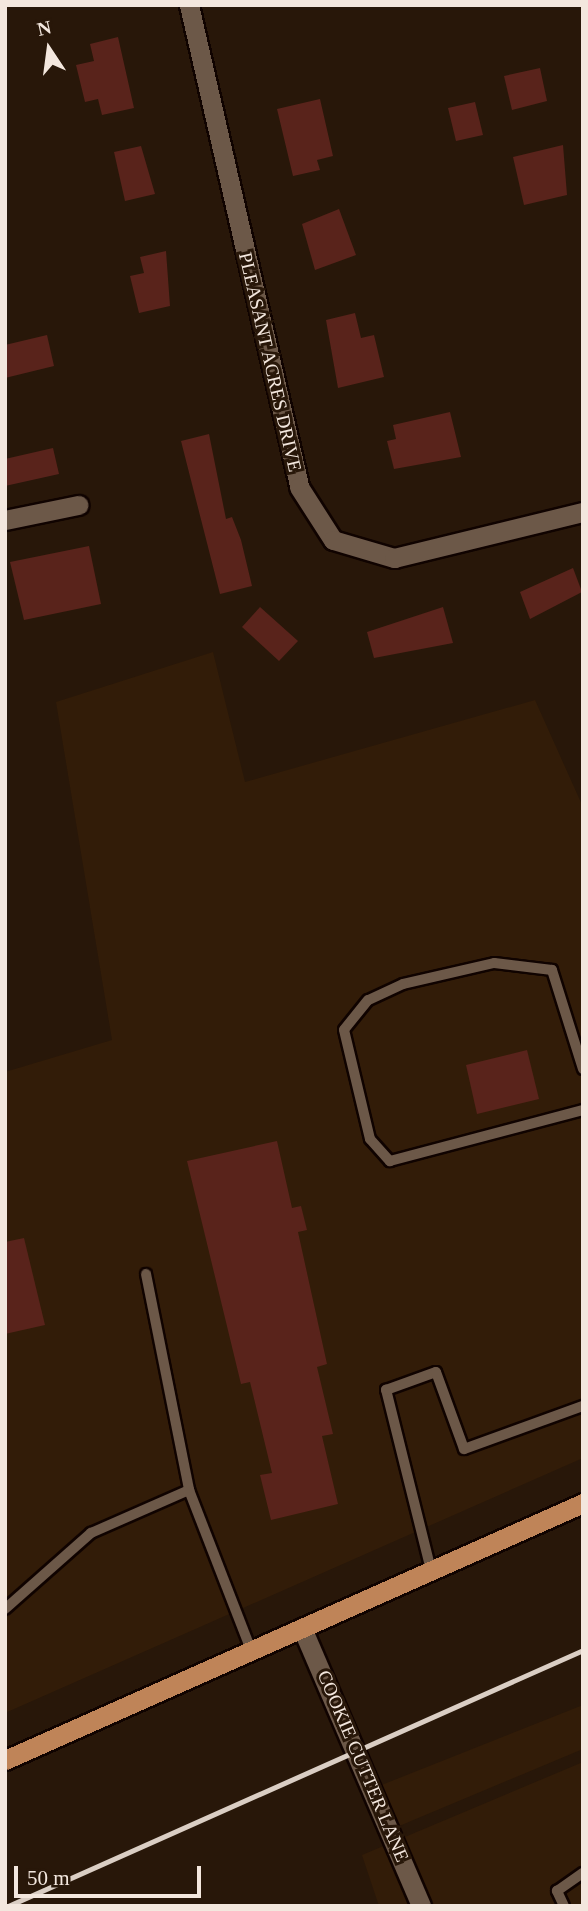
<!DOCTYPE html>
<style>
body{margin:0}
#map{position:relative;width:588px;height:1911px;overflow:hidden;background:#281709;font-family:Georgia,serif}
div>[style]{position:absolute}
[style*='--x']{left:calc(var(--x)*1px);top:calc(var(--y)*1px);width:calc(var(--w)*1px);rotate:calc(var(--a)*1deg)}
.built>*{inset:0;background:#321c08}
.building>*{inset:0;background:#59231b}
.roads{filter:drop-shadow(2px 0 #100300) drop-shadow(-2px 0 #100300) drop-shadow(0 2px #100300) drop-shadow(0 -2px #100300)}
.service>*{height:10px;margin:-5px;padding:0 5px;transform-origin:5px;border-radius:5px;background:#6c5848}
.minor>*{height:19px;margin:-9.5px;padding:0 9.5px;transform-origin:9.5px;border-radius:9.5px;background:#6c5848}
.primary>*{height:19px;margin:-9.5px;padding:0 9.5px;transform-origin:9.5px;border-radius:9.5px;background:#bf8458}
.rail>*{height:5px;margin:-2.5px;padding:0 2.5px;transform-origin:2.5px;border-radius:2.5px;background:#dacec4}
span{translate:-50% -50%;white-space:nowrap;text-align:center;line-height:1.15;-webkit-text-stroke:6px #281709;paint-order:stroke}
.street-label{font-size:19px;color:#f3e7de}
.frame{position:absolute;inset:0;border:7px solid #f3e7de;pointer-events:none}
.north{position:absolute;left:14px;top:14px;width:70px;height:70px;-webkit-text-stroke:5px #281709;paint-order:stroke;rotate:347deg;font-size:19px;font-weight:700;line-height:28px;text-align:center;color:#f3e7de}
.north::after{content:'';display:block;margin:auto;width:24px;height:32px;background:#f3e7de;clip-path:polygon(50% 0,100% 100%,50% 72%,0 100%)}
.scale{position:absolute;left:14px;top:1866px;width:187px;height:32px;box-sizing:border-box;border:4px solid #f3e7de;border-top:0;padding-left:9px;font-size:21px;line-height:24px;white-space:nowrap;color:#f3e7de;-webkit-text-stroke:5px #281709;paint-order:stroke}
</style>
<div id="map">
<div class="built">
<div style="clip-path:polygon(213px 652px,245px 782px,535px 700px,583px 807px,583px 1458px,5px 1713px,5px 1072px,112px 1040px,56px 702px)"></div>
<div style="clip-path:polygon(583px 1705px,583px 1749px,392px 1829px,379px 1786px)"></div>
<div style="clip-path:polygon(583px 1762px,583px 1906px,379px 1906px,362px 1855px)"></div>
</div>
<div class="building">
<div style="clip-path:polygon(118px 37px,134px 108px,102px 115px,98px 99px,85px 102px,76px 65px,94px 61px,90px 44px)"></div>
<div style="clip-path:polygon(540px 68px,547px 101px,512px 110px,504px 76px)"></div>
<div style="clip-path:polygon(320px 99px,333px 156px,317px 160px,320px 170px,293px 176px,277px 109px)"></div>
<div style="clip-path:polygon(475px 102px,483px 135px,456px 141px,448px 108px)"></div>
<div style="clip-path:polygon(563px 145px,567px 195px,524px 205px,513px 157px)"></div>
<div style="clip-path:polygon(141px 146px,155px 194px,125px 201px,114px 152px)"></div>
<div style="clip-path:polygon(339px 209px,356px 255px,315px 270px,302px 224px)"></div>
<div style="clip-path:polygon(166px 251px,170px 306px,139px 313px,130px 276px,144px 273px,140px 257px)"></div>
<div style="clip-path:polygon(355px 313px,361px 338px,374px 335px,384px 377px,338px 388px,326px 320px)"></div>
<div style="clip-path:polygon(47px 335px,54px 366px,5px 378px,5px 345px)"></div>
<div style="clip-path:polygon(450px 412px,461px 457px,394px 469px,387px 441px,396px 439px,393px 425px)"></div>
<div style="clip-path:polygon(209px 434px,226px 519px,232px 517px,241px 540px,252px 586px,220px 594px,181px 441px)"></div>
<div style="clip-path:polygon(53px 448px,59px 474px,5px 486px,5px 459px)"></div>
<div style="clip-path:polygon(89px 546px,101px 604px,24px 620px,10px 562px)"></div>
<div style="clip-path:polygon(573px 568px,582px 592px,530px 619px,520px 592px)"></div>
<div style="clip-path:polygon(260px 607px,298px 641px,279px 661px,242px 627px)"></div>
<div style="clip-path:polygon(443px 607px,453px 643px,374px 658px,367px 632px)"></div>
<div style="clip-path:polygon(527px 1050px,539px 1099px,477px 1114px,466px 1065px)"></div>
<div style="clip-path:polygon(277px 1141px,292px 1208px,301px 1206px,307px 1230px,298px 1232px,327px 1364px,317px 1367px,333px 1434px,322px 1436px,338px 1504px,271px 1520px,260px 1475px,272px 1473px,250px 1382px,241px 1384px,187px 1161px)"></div>
<div style="clip-path:polygon(24px 1238px,45px 1325px,5px 1334px,5px 1242px)"></div>
</div>
<div class="roads">
<div class="service">
<div style="--x:583;--y:1069;--w:104;--a:-107.4"></div>
<div style="--x:552;--y:970;--w:58;--a:-173.1"></div>
<div style="--x:494;--y:963;--w:93;--a:167"></div>
<div style="--x:403;--y:984;--w:38;--a:155"></div>
<div style="--x:368;--y:1000;--w:38;--a:129"></div>
<div style="--x:344;--y:1030;--w:112;--a:76.6"></div>
<div style="--x:370;--y:1139;--w:30;--a:48"></div>
<div style="--x:390;--y:1161;--w:200;--a:-14.8"></div>
<div style="--x:146;--y:1274;--w:220;--a:78.7"></div>
<div style="--x:431;--y:1570;--w:186;--a:-104"></div>
<div style="--x:386;--y:1390;--w:53;--a:-19.8"></div>
<div style="--x:436;--y:1372;--w:82;--a:70"></div>
<div style="--x:464;--y:1449;--w:127;--a:-19.9"></div>
<div style="--x:5;--y:1609;--w:115;--a:-41.5"></div>
<div style="--x:91;--y:1533;--w:107;--a:-23.7"></div>
<div style="--x:189;--y:1490;--w:172;--a:68.8"></div>
<div style="--x:564;--y:1906;--w:17;--a:-115"></div>
<div style="--x:557;--y:1891;--w:32;--a:-35"></div>
</div>
<div class="minor">
<div style="--x:189;--y:5;--w:494;--a:77.1"></div>
<div style="--x:299;--y:487;--w:63;--a:57.3"></div>
<div style="--x:333;--y:540;--w:64;--a:16.4"></div>
<div style="--x:394;--y:558;--w:195;--a:-13.7"></div>
<div style="--x:5;--y:520;--w:75;--a:-11.6"></div>
<div style="--x:302;--y:1628;--w:302;--a:66.8"></div>
</div>
<div class="primary">
<div style="--x:5;--y:1760;--w:633;--a:-23.97"></div>
</div>
</div>
<div class="rail">
<div style="--x:8;--y:1906;--w:629;--a:-24"></div>
</div>
<div class="street-label">
<span style="left:270px;top:362px;rotate:77deg">PLEASANT ACRES DRIVE</span>
<span style="left:363px;top:1766px;rotate:67deg">COOKIE CUTTER LANE</span>
</div>
<div class="frame"></div>
<div class="north">N</div>
<div class="scale">50 m</div>
</div>
